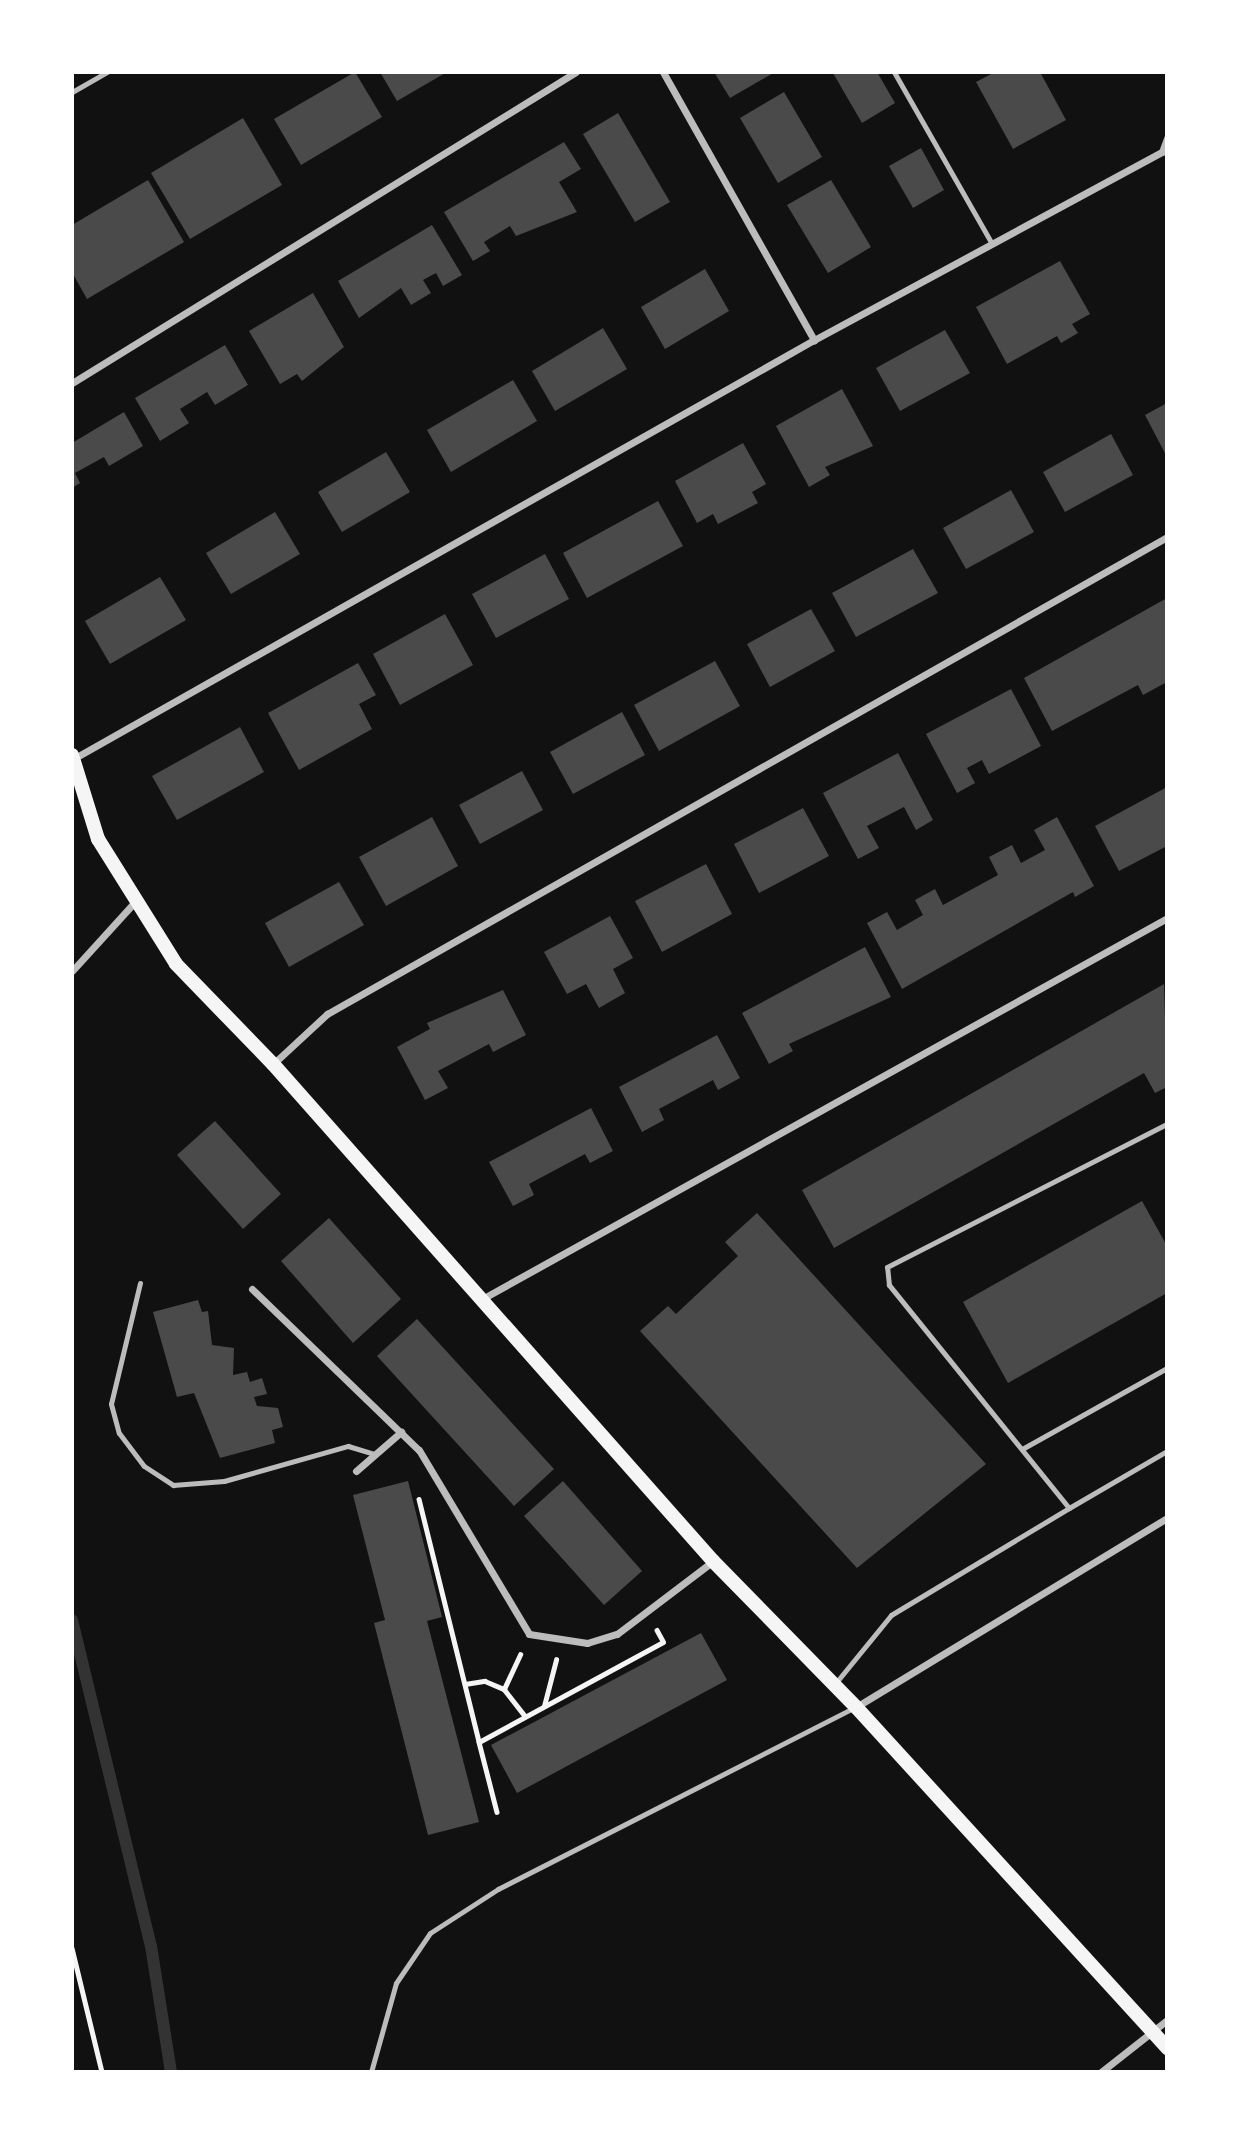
<!DOCTYPE html>
<style>
body{margin:0}
#map{position:relative;width:1239px;height:2144px;overflow:hidden;background:#111;font-family:"Exo 2",sans-serif}
div>[style]{position:absolute}
[style*='--x']{left:calc(var(--x)*1px);top:calc(var(--y)*1px);width:calc(var(--w)*1px);rotate:calc(var(--a)*1deg)}
.stream>*{height:12px;margin:-6px;padding:0 6px;transform-origin:6px;border-radius:6px;background:#333}
.building>*{inset:0;background:#4a4a4a}
.path>*{height:4.5px;margin:-2.25px;padding:0 2.25px;transform-origin:2.25px;border-radius:2.25px;background:#f5f5f5}
.service>*{height:5px;margin:-2.5px;padding:0 2.5px;transform-origin:2.5px;border-radius:2.5px;background:#bcbcbc}
.minor>*{height:7px;margin:-3.5px;padding:0 3.5px;transform-origin:3.5px;border-radius:3.5px;background:#bcbcbc}
.secondary>*{height:14px;margin:-7px;padding:0 7px;transform-origin:7px;border-radius:7px;background:#f5f5f5}
span{translate:-50% -50%;white-space:nowrap;text-align:center;line-height:1.15;-webkit-text-stroke:7px #fff;paint-order:stroke}
.frame{position:absolute;inset:0;border:74px solid #fff;pointer-events:none}
</style>
<div id="map">
<div class="stream">
<div style="--x:72;--y:1620;--w:335;--a:76.4"></div>
<div style="--x:151;--y:1946;--w:128;--a:81"></div>
</div>
<div class="building">
<div style="clip-path:polygon(355px 72px,382px 117px,301px 165px,274px 119px)"></div>
<div style="clip-path:polygon(380px 72px,447px 72px,397px 101px)"></div>
<div style="clip-path:polygon(714px 72px,775px 72px,730px 98px)"></div>
<div style="clip-path:polygon(877px 72px,895px 103px,862px 123px,833px 73px)"></div>
<div style="clip-path:polygon(995px 72px,1040px 72px,1066px 120px,1013px 149px,976px 82px)"></div>
<div style="clip-path:polygon(784px 92px,822px 157px,778px 183px,740px 118px)"></div>
<div style="clip-path:polygon(618px 113px,670px 202px,635px 222px,583px 134px)"></div>
<div style="clip-path:polygon(243px 118px,282px 185px,190px 239px,151px 173px)"></div>
<div style="clip-path:polygon(564px 142px,581px 169px,559px 182px,577px 212px,516px 236px,510px 226px,484px 242px,490px 251px,473px 261px,444px 212px)"></div>
<div style="clip-path:polygon(921px 148px,944px 190px,913px 208px,889px 166px)"></div>
<div style="clip-path:polygon(148px 180px,184px 242px,87px 299px,72px 272px,72px 225px)"></div>
<div style="clip-path:polygon(831px 180px,871px 247px,828px 273px,787px 205px)"></div>
<div style="clip-path:polygon(432px 225px,462px 275px,443px 286px,436px 273px,423px 280px,431px 293px,411px 305px,401px 288px,359px 318px,338px 281px)"></div>
<div style="clip-path:polygon(1060px 261px,1090px 314px,1072px 324px,1078px 333px,1061px 343px,1057px 336px,1007px 364px,976px 307px)"></div>
<div style="clip-path:polygon(705px 269px,729px 311px,665px 349px,641px 307px)"></div>
<div style="clip-path:polygon(313px 293px,344px 347px,302px 381px,297px 374px,280px 384px,249px 331px)"></div>
<div style="clip-path:polygon(603px 328px,627px 369px,555px 411px,532px 371px)"></div>
<div style="clip-path:polygon(945px 330px,970px 373px,900px 411px,876px 368px)"></div>
<div style="clip-path:polygon(225px 345px,248px 385px,215px 405px,207px 392px,180px 409px,189px 423px,160px 441px,135px 398px)"></div>
<div style="clip-path:polygon(513px 380px,537px 421px,451px 472px,427px 430px)"></div>
<div style="clip-path:polygon(842px 389px,873px 446px,825px 467px,830px 475px,809px 487px,776px 426px)"></div>
<div style="clip-path:polygon(1167px 403px,1167px 457px,1145px 415px)"></div>
<div style="clip-path:polygon(124px 412px,143px 446px,109px 466px,104px 457px,75px 473px,80px 483px,72px 488px,72px 443px)"></div>
<div style="clip-path:polygon(1111px 434px,1133px 475px,1065px 512px,1043px 472px)"></div>
<div style="clip-path:polygon(743px 443px,766px 484px,752px 492px,758px 503px,718px 524px,713px 514px,697px 523px,675px 481px)"></div>
<div style="clip-path:polygon(386px 452px,410px 492px,342px 532px,318px 492px)"></div>
<div style="clip-path:polygon(1011px 490px,1034px 532px,966px 569px,943px 528px)"></div>
<div style="clip-path:polygon(658px 501px,683px 546px,587px 598px,563px 553px)"></div>
<div style="clip-path:polygon(275px 512px,300px 554px,231px 594px,206px 553px)"></div>
<div style="clip-path:polygon(913px 549px,938px 593px,856px 637px,832px 593px)"></div>
<div style="clip-path:polygon(545px 554px,569px 599px,496px 638px,472px 594px)"></div>
<div style="clip-path:polygon(160px 577px,186px 620px,110px 664px,85px 621px)"></div>
<div style="clip-path:polygon(1167px 598px,1167px 682px,1143px 695px,1138px 685px,1052px 731px,1024px 678px)"></div>
<div style="clip-path:polygon(811px 609px,835px 651px,770px 687px,747px 644px)"></div>
<div style="clip-path:polygon(445px 614px,473px 665px,400px 705px,373px 654px)"></div>
<div style="clip-path:polygon(715px 661px,740px 706px,659px 751px,634px 705px)"></div>
<div style="clip-path:polygon(358px 663px,376px 695px,359px 704px,372px 729px,299px 770px,268px 713px)"></div>
<div style="clip-path:polygon(1011px 689px,1041px 746px,989px 774px,982px 760px,967px 768px,975px 783px,957px 793px,926px 734px)"></div>
<div style="clip-path:polygon(622px 712px,645px 755px,573px 794px,550px 752px)"></div>
<div style="clip-path:polygon(240px 727px,264px 772px,177px 820px,152px 776px)"></div>
<div style="clip-path:polygon(898px 753px,933px 820px,916px 830px,904px 807px,867px 826px,879px 848px,858px 859px,823px 793px)"></div>
<div style="clip-path:polygon(522px 771px,543px 810px,480px 844px,459px 805px)"></div>
<div style="clip-path:polygon(1167px 787px,1167px 846px,1119px 871px,1095px 826px)"></div>
<div style="clip-path:polygon(803px 808px,829px 856px,759px 893px,734px 844px)"></div>
<div style="clip-path:polygon(432px 817px,458px 866px,386px 906px,359px 857px)"></div>
<div style="clip-path:polygon(1057px 817px,1094px 886px,1075px 897px,1073px 892px,902px 989px,867px 923px,887px 912px,897px 930px,923px 915px,915px 900px,935px 889px,943px 905px,998px 875px,989px 857px,1012px 845px,1021px 863px,1045px 850px,1034px 830px)"></div>
<div style="clip-path:polygon(706px 864px,732px 914px,662px 952px,635px 901px)"></div>
<div style="clip-path:polygon(339px 882px,364px 925px,289px 967px,265px 923px)"></div>
<div style="clip-path:polygon(610px 916px,633px 958px,613px 969px,625px 993px,599px 1008px,586px 984px,567px 994px,544px 952px)"></div>
<div style="clip-path:polygon(865px 947px,891px 997px,789px 1044px,793px 1051px,769px 1064px,742px 1013px)"></div>
<div style="clip-path:polygon(1164px 984px,1167px 1087px,1155px 1093px,1144px 1073px,834px 1248px,802px 1190px)"></div>
<div style="clip-path:polygon(503px 990px,526px 1035px,493px 1052px,489px 1044px,438px 1071px,448px 1088px,425px 1100px,397px 1047px,430px 1029px,427px 1023px)"></div>
<div style="clip-path:polygon(717px 1035px,740px 1078px,718px 1090px,713px 1080px,659px 1109px,664px 1120px,642px 1132px,619px 1087px)"></div>
<div style="clip-path:polygon(591px 1108px,613px 1151px,590px 1163px,585px 1154px,529px 1184px,534px 1195px,513px 1206px,489px 1162px)"></div>
<div style="clip-path:polygon(215px 1121px,281px 1194px,243px 1229px,177px 1155px)"></div>
<div style="clip-path:polygon(1142px 1201px,1167px 1246px,1167px 1293px,1008px 1383px,963px 1302px)"></div>
<div style="clip-path:polygon(757px 1213px,986px 1464px,857px 1568px,640px 1331px,668px 1306px,676px 1314px,738px 1256px,725px 1242px)"></div>
<div style="clip-path:polygon(329px 1218px,401px 1299px,353px 1343px,281px 1261px)"></div>
<div style="clip-path:polygon(198px 1300px,202px 1312px,208px 1311px,212px 1345px,234px 1348px,233px 1375px,247px 1372px,250px 1382px,262px 1378px,267px 1394px,254px 1397px,257px 1406px,278px 1408px,283px 1427px,272px 1430px,275px 1443px,220px 1458px,194px 1393px,177px 1397px,153px 1312px)"></div>
<div style="clip-path:polygon(417px 1319px,554px 1469px,514px 1506px,377px 1356px)"></div>
<div style="clip-path:polygon(408px 1481px,442px 1617px,427px 1621px,479px 1822px,428px 1835px,374px 1623px,385px 1620px,353px 1495px)"></div>
<div style="clip-path:polygon(563px 1481px,642px 1571px,604px 1605px,524px 1516px)"></div>
<div style="clip-path:polygon(701px 1633px,727px 1680px,517px 1793px,491px 1745px)"></div>
</div>
<div class="path">
<div style="--x:419;--y:1499;--w:250;--a:76.1"></div>
<div style="--x:479;--y:1742;--w:209;--a:-28.5"></div>
<div style="--x:663;--y:1642;--w:13;--a:-119"></div>
<div style="--x:465;--y:1684;--w:20;--a:-9"></div>
<div style="--x:485;--y:1681;--w:21;--a:23"></div>
<div style="--x:504;--y:1689;--w:34;--a:52"></div>
<div style="--x:504;--y:1689;--w:38;--a:-65"></div>
<div style="--x:544;--y:1706;--w:48;--a:-75.4"></div>
<div style="--x:479;--y:1742;--w:72;--a:75.6"></div>
<div style="--x:72;--y:1948;--w:128;--a:76.4"></div>
</div>
<div class="service">
<div style="--x:894;--y:72;--w:198;--a:60.3"></div>
<div style="--x:72;--y:92;--w:40;--a:-29.7"></div>
<div style="--x:140;--y:1283;--w:124;--a:103.5"></div>
<div style="--x:111;--y:1404;--w:30;--a:75"></div>
<div style="--x:119;--y:1433;--w:41;--a:52.9"></div>
<div style="--x:144;--y:1466;--w:35;--a:33"></div>
<div style="--x:173;--y:1485;--w:51;--a:-4.5"></div>
<div style="--x:224;--y:1481;--w:129;--a:-15.8"></div>
<div style="--x:348;--y:1446;--w:28;--a:17"></div>
<div style="--x:1022;--y:1449;--w:166;--a:-29.2"></div>
<div style="--x:1069;--y:1508;--w:113;--a:-30.2"></div>
<div style="--x:834;--y:1685;--w:90;--a:-50.8"></div>
<div style="--x:891;--y:1615;--w:208;--a:-31"></div>
<div style="--x:1069;--y:1508;--w:287;--a:-128.9"></div>
<div style="--x:889;--y:1285;--w:18;--a:-96"></div>
<div style="--x:887;--y:1267;--w:314;--a:-27.1"></div>
<div style="--x:371;--y:2072;--w:92;--a:-74.3"></div>
<div style="--x:396;--y:1983;--w:60;--a:-55.8"></div>
<div style="--x:430;--y:1933;--w:81;--a:-32.9"></div>
<div style="--x:498;--y:1889;--w:399;--a:-27"></div>
</div>
<div class="minor">
<div style="--x:663;--y:72;--w:308;--a:60.6"></div>
<div style="--x:72;--y:383;--w:592;--a:-31.68"></div>
<div style="--x:73;--y:759;--w:851;--a:-29.49"></div>
<div style="--x:814;--y:340;--w:396;--a:-28.4"></div>
<div style="--x:1162;--y:152;--w:15;--a:-70"></div>
<div style="--x:72;--y:971;--w:91;--a:-47.7"></div>
<div style="--x:273;--y:1064;--w:74;--a:-42.8"></div>
<div style="--x:327;--y:1014;--w:966;--a:-29.59"></div>
<div style="--x:252;--y:1289;--w:232;--a:44"></div>
<div style="--x:419;--y:1450;--w:214;--a:59.1"></div>
<div style="--x:529;--y:1634;--w:59;--a:8.8"></div>
<div style="--x:587;--y:1643;--w:31;--a:-17"></div>
<div style="--x:617;--y:1634;--w:121;--a:-37.2"></div>
<div style="--x:482;--y:1299;--w:784;--a:-29.08"></div>
<div style="--x:356;--y:1471;--w:60;--a:-40.9"></div>
<div style="--x:856;--y:1707;--w:364;--a:-31.3"></div>
<div style="--x:1101;--y:2072;--w:84;--a:-38.2"></div>
</div>
<div class="secondary">
<div style="--x:72;--y:755;--w:88;--a:72.8"></div>
<div style="--x:98;--y:839;--w:147;--a:58"></div>
<div style="--x:176;--y:964;--w:139;--a:45.9"></div>
<div style="--x:273;--y:1064;--w:664;--a:48.48"></div>
<div style="--x:713;--y:1561;--w:204;--a:45.6"></div>
<div style="--x:856;--y:1707;--w:462;--a:47.6"></div>
</div>
<div class="frame"></div>
</div>
